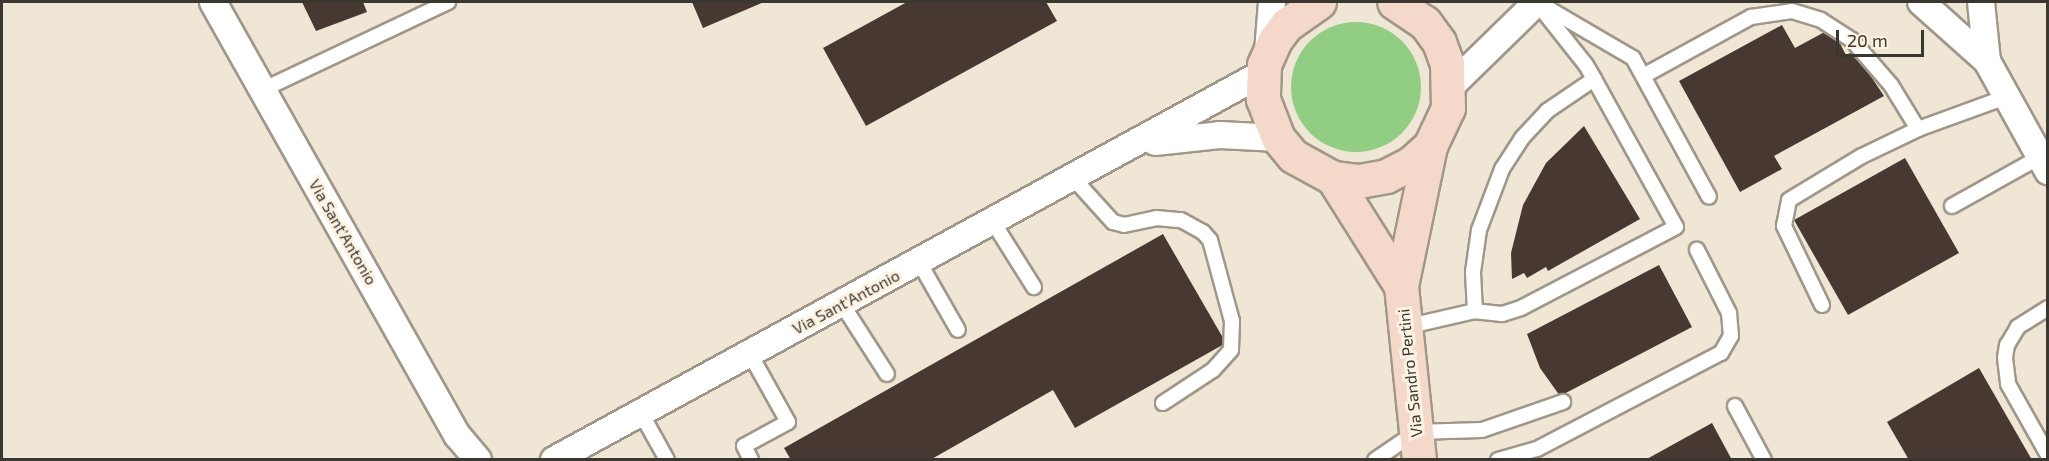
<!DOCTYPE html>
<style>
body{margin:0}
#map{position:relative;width:2049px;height:461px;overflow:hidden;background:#f0e6d6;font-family:"Exo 2",sans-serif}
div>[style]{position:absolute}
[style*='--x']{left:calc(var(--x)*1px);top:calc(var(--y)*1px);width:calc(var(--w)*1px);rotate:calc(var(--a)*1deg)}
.green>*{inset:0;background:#92cd84}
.round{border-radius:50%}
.building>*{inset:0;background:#473931}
.roads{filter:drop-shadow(2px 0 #a09788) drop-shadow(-2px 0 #a09788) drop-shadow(0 2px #a09788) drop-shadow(0 -2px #a09788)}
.service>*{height:14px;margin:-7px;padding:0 7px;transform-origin:7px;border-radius:7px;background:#fff}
.minor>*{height:26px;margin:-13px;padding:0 13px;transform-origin:13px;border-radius:13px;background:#fff}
.secondary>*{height:33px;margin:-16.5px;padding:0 16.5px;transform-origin:16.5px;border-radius:16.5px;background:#f4d8ca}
span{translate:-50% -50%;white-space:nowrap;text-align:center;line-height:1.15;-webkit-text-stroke:6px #fdf3e3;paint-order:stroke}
.street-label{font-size:16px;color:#3a3630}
.frame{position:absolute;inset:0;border:3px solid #3a3630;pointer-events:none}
.scale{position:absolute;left:1836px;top:30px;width:88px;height:27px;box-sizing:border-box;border:3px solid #3a3630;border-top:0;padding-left:8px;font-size:18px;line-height:21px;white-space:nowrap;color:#3a3630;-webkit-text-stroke:4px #fdf3e3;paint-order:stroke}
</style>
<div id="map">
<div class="green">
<div class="round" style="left:1291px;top:22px;width:130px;height:130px"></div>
</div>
<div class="building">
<div style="clip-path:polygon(302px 2px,363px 2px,367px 12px,316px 31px)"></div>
<div style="clip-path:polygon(692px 2px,764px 2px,703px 28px)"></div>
<div style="clip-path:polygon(907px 2px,1046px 2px,1057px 21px,866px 126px,823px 48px)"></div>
<div style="clip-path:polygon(1782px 25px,1795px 48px,1832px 28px,1846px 55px,1854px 51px,1884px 96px,1774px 156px,1782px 169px,1740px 192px,1679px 81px)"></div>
<div style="clip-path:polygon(1584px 126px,1640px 219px,1548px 271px,1546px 267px,1527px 278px,1524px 273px,1512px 279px,1511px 253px,1523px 205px,1546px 163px)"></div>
<div style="clip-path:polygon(1905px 158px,1959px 253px,1848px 315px,1794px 220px)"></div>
<div style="clip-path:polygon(1163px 234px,1226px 343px,1075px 428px,1053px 390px,930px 460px,791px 460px,784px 448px)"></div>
<div style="clip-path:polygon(1659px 265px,1692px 327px,1560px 396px,1540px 368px,1527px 334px)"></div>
<div style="clip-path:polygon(1979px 368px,2032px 460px,1909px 460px,1887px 422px)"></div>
<div style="clip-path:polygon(1712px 423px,1732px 460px,1645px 460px)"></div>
</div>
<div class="roads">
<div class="service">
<div style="--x:1536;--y:2;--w:80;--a:51.6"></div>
<div style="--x:1586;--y:65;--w:16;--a:60"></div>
<div style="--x:1594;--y:79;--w:169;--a:61"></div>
<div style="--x:1676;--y:227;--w:175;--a:152.4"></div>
<div style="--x:1521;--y:308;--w:20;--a:162"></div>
<div style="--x:1502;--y:314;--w:27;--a:-174"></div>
<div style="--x:1475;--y:311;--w:39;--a:-93"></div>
<div style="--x:1473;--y:272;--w:42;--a:-81.9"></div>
<div style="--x:1479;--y:230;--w:65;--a:-69.3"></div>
<div style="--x:1502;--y:169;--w:37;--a:-57"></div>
<div style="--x:1522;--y:138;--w:37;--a:-47"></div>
<div style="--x:1547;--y:111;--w:57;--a:-34.2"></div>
<div style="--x:1544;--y:6;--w:103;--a:30.3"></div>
<div style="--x:1633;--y:58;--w:158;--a:61.3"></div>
<div style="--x:1645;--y:75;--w:121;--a:-28.7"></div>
<div style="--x:1751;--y:17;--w:41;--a:-8.3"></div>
<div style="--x:1792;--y:11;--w:30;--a:17"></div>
<div style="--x:1821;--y:20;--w:37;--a:33"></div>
<div style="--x:1852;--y:40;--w:60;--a:49.1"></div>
<div style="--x:1891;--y:85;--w:52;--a:58.5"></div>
<div style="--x:262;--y:90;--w:206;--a:-25.3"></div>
<div style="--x:1074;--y:179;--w:58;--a:47.8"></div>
<div style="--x:1113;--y:222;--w:11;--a:15"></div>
<div style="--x:1124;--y:225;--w:33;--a:-12"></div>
<div style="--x:1156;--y:218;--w:25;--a:5"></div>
<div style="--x:1181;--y:220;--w:25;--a:29"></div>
<div style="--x:1203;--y:232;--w:11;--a:49"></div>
<div style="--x:1210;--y:240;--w:84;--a:74.8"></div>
<div style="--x:1232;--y:321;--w:29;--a:92"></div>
<div style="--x:1231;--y:350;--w:27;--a:132"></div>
<div style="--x:1213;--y:370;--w:60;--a:146.6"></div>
<div style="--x:1952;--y:206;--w:101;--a:-29.1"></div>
<div style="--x:993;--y:222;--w:77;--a:57.8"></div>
<div style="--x:919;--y:262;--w:78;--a:60.2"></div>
<div style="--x:842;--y:304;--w:83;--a:57.3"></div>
<div style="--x:1822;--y:305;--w:88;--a:-115.7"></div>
<div style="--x:1784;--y:226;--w:26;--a:-79"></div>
<div style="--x:1789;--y:200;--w:85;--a:-31.1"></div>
<div style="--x:1862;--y:156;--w:62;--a:-25.7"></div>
<div style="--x:1918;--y:129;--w:94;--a:-20"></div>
<div style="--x:2048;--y:308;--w:36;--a:148"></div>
<div style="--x:2018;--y:327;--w:21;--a:121"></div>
<div style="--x:2007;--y:345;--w:13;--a:99"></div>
<div style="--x:2005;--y:358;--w:26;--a:83"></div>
<div style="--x:2008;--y:384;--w:81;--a:60.6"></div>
<div style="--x:1405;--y:327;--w:72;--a:-12.9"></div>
<div style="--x:750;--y:354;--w:78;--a:60.8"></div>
<div style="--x:788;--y:422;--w:50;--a:151.4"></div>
<div style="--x:744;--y:446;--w:16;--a:63"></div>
<div style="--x:1735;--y:406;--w:61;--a:61.8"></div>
<div style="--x:641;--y:413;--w:54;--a:61"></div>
<div style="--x:1375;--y:460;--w:50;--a:-34.3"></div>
<div style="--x:1416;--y:432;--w:66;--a:-1.7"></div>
<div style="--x:1482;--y:430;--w:86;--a:-19.1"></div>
<div style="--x:1498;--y:460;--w:41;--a:-15.8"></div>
<div style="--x:1537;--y:449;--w:208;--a:-27.6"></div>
<div style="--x:1721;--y:353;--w:20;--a:-60"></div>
<div style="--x:1731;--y:336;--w:23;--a:-95"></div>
<div style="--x:1729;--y:313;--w:71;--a:-116.9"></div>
</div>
<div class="minor">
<div style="--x:213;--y:2;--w:498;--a:60.6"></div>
<div style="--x:458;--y:436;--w:31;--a:50"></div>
<div style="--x:1921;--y:2;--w:89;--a:41.8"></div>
<div style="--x:1987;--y:61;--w:126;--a:61"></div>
<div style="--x:1981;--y:2;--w:59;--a:84.2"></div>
<div style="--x:1268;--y:52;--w:50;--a:-85.4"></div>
<div style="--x:1450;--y:87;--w:122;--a:-44.3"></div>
<div style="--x:1155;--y:142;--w:65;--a:-6.1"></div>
<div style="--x:1220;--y:135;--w:58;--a:3"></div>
<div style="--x:554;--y:460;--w:808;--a:-28.63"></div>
</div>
<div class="secondary">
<div style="--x:1319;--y:2;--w:39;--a:145"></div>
<div style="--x:1287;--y:24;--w:20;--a:127"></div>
<div style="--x:1275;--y:40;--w:27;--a:114"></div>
<div style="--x:1264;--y:65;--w:34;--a:92"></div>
<div style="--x:1263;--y:99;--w:42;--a:69"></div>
<div style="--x:1278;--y:138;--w:23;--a:50"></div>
<div style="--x:1293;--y:156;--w:46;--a:28.8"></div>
<div style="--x:1333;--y:178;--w:26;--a:7"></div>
<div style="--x:1359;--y:181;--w:27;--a:-10"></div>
<div style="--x:1386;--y:176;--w:27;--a:-27"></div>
<div style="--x:1410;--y:164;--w:27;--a:-42"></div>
<div style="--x:1430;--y:146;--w:42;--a:-64.7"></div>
<div style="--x:1448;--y:108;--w:44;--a:-91.3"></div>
<div style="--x:1447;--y:64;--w:23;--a:-110"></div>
<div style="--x:1439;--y:42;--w:24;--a:-126"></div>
<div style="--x:1425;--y:23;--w:37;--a:-146"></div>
<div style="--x:1333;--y:178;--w:128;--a:57.8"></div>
<div style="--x:1419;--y:460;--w:175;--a:-95.9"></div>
<div style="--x:1401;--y:286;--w:143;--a:-78.3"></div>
</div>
</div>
<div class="street-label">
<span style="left:343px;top:232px;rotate:60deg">Via Sant'Antonio</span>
<span style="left:846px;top:302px;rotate:-28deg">Via Sant'Antonio</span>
<span style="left:1410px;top:373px;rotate:-96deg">Via Sandro Pertini</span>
</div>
<div class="frame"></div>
<div class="scale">20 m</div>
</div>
